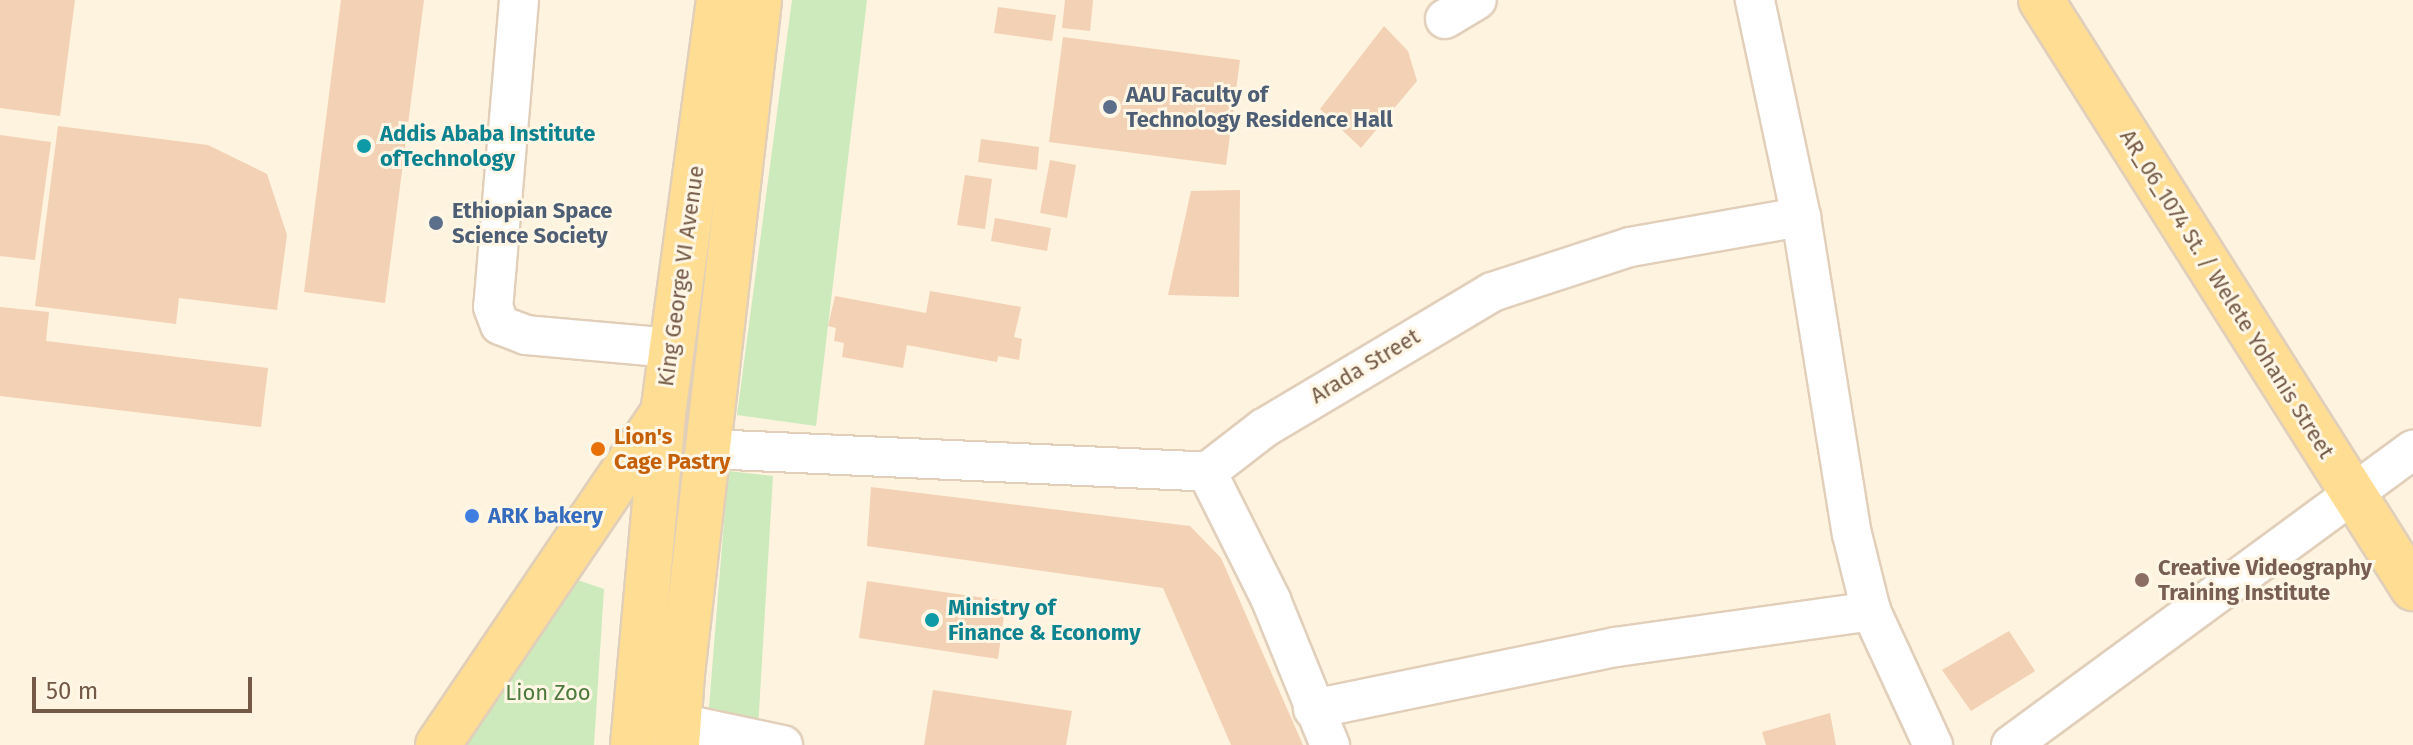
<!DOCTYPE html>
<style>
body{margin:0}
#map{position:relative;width:2413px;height:745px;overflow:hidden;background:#fdf3de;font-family:"Fira Sans",sans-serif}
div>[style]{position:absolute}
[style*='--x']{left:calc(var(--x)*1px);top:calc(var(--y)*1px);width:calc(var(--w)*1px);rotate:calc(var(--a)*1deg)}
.green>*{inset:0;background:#cdeabd}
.building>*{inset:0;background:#f3d1b5}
.roads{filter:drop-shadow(2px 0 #e1cfba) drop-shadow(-2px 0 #e1cfba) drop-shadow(0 2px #e1cfba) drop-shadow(0 -2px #e1cfba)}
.minor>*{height:38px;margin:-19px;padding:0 19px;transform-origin:19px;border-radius:19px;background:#fff}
.major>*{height:44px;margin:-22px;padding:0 22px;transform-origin:22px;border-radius:22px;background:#ffdd93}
.dots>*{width:22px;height:22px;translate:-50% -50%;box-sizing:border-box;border:4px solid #fff6e5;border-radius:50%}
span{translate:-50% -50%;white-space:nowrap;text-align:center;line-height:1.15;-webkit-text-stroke:6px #fff6e5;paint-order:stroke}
.service-label{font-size:22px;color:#4e5e75;font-weight:700}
.left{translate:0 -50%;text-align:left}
.culture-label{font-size:22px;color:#0d838f;font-weight:700}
.street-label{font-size:22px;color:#745946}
.food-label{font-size:22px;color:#c56008;font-weight:700}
.shop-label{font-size:22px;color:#366cbe;font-weight:700}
.education-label{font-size:22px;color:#785e54;font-weight:700}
.park-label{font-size:22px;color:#4c7a3d}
.scale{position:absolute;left:32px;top:677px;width:220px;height:36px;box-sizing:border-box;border:4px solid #745946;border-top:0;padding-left:10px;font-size:24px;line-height:28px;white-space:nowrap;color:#745946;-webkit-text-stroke:6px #fff6e5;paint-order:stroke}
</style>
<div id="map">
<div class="green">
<div style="clip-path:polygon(792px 0,867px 0,816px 426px,737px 415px)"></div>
<div style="clip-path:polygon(728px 471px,773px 476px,757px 745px,706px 745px)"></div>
<div style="clip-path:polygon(560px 574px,604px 589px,594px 745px,456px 745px)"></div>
</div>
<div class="building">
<div style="clip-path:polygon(0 0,75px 0,60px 116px,0 108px)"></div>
<div style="clip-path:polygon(341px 0,424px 0,385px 303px,304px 292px)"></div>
<div style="clip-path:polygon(1065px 0,1093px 0,1090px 31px,1062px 28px)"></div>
<div style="clip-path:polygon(998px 7px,1056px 15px,1052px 41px,994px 33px)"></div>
<div style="clip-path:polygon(1384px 26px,1408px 51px,1417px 81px,1361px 148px,1320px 109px)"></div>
<div style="clip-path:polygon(1063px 37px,1240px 60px,1226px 165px,1049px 142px)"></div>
<div style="clip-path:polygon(58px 126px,208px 145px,267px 174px,287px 235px,277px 310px,179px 298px,176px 324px,35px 306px)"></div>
<div style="clip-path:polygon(0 135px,51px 142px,35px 260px,0 256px)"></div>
<div style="clip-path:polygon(981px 139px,1039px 147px,1037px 170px,978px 162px)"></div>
<div style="clip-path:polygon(1050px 160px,1076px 165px,1067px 218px,1040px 213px)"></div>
<div style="clip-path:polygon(965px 175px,992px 179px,985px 229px,957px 225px)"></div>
<div style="clip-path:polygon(1240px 190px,1239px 297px,1168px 295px,1191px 191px)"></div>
<div style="clip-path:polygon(995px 218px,1051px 228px,1047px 251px,991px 241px)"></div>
<div style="clip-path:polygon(930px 291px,1021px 307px,1014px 337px,1022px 339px,1019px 360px,998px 356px,997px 362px,907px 345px,903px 368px,842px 357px,844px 343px,834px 341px,836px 328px,828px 326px,835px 296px,926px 313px)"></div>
<div style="clip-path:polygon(0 307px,49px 312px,46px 341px,268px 368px,261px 427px,0 396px)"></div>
<div style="clip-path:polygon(871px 487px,1190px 526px,1221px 558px,1303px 745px,1231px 745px,1163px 588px,867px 546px)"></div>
<div style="clip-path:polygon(867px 581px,1006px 601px,998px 659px,859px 638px)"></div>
<div style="clip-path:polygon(2009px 631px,2035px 671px,1971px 711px,1942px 670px)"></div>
<div style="clip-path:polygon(933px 690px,1072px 711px,1066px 745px,924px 745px)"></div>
<div style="clip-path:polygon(1830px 713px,1836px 745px,1766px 745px,1762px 732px)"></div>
</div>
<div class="roads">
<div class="minor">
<div style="--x:519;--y:0;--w:308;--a:94.8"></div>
<div style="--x:493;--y:307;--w:19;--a:69"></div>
<div style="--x:500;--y:325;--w:28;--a:21"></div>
<div style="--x:526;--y:335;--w:147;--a:5.1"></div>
<div style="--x:1445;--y:19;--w:37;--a:-31"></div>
<div style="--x:1801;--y:217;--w:321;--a:80.9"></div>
<div style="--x:1852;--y:534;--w:79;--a:76.1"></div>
<div style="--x:1871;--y:611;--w:148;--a:65.2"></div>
<div style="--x:709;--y:449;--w:499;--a:2.6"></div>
<div style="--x:1207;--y:472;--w:72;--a:-37.7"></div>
<div style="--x:1264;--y:428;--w:265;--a:-30.8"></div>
<div style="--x:1492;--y:292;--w:145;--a:-18.1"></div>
<div style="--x:1630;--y:247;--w:174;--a:-10"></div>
<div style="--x:1801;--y:217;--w:222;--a:-102"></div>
<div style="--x:1207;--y:472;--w:143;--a:63.4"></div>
<div style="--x:1271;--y:600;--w:157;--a:67.9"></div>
<div style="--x:1313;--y:709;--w:309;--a:-11.6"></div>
<div style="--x:1616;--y:647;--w:258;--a:-8"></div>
<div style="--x:651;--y:717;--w:135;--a:12"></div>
<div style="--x:2011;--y:745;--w:499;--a:-36.3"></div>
</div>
<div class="major">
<div style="--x:2041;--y:0;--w:696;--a:57.68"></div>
<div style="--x:438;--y:745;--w:397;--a:-55.9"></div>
<div style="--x:633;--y:745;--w:332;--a:-84.8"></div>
<div style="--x:663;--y:414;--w:418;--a:-82.3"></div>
<div style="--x:677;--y:745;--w:71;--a:-86"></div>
<div style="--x:682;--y:674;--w:678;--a:-83.48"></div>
</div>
</div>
<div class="dots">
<div style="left:1110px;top:107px;background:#5c6f8a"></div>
<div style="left:364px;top:146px;background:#0f9aa8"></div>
<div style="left:436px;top:223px;background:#5c6f8a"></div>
<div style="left:598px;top:449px;background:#e8710a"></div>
<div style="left:472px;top:516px;background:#3f7fe0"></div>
<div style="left:2142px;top:580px;background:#8d6e63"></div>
<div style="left:932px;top:620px;background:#0f9aa8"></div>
</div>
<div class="service-label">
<span class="left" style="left:1126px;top:107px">AAU Faculty of<br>Technology Residence Hall</span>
<span class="left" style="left:452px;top:223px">Ethiopian Space<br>Science Society</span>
</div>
<div class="culture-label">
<span class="left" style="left:380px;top:146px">Addis Ababa Institute<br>ofTechnology</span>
<span class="left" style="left:948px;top:620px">Ministry of<br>Finance &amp; Economy</span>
</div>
<div class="street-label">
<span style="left:681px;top:276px;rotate:-82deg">King George VI Avenue</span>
<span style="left:2227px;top:294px;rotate:58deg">AR_06_1074 St. / Welete Yohanis Street</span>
<span style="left:1365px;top:366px;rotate:-31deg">Arada Street</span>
</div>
<div class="food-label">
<span class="left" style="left:614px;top:449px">Lion's<br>Cage Pastry</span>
</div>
<div class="shop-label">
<span class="left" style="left:488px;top:516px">ARK bakery</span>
</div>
<div class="education-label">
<span class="left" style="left:2158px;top:580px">Creative Videography<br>Training Institute</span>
</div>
<div class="park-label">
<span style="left:548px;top:693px">Lion Zoo</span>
</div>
<div class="scale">50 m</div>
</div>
